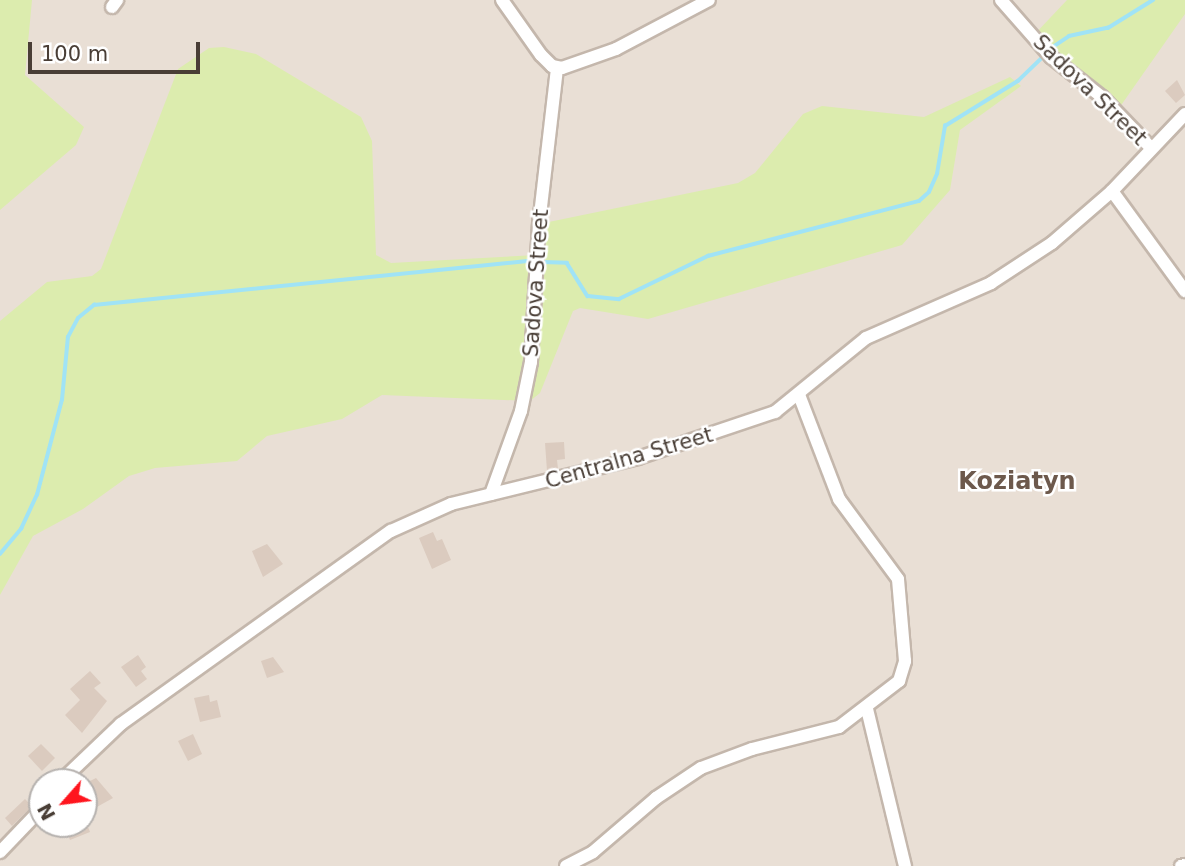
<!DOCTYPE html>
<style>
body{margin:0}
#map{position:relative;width:1185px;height:866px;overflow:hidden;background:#f5efe8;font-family:"DejaVu Sans",sans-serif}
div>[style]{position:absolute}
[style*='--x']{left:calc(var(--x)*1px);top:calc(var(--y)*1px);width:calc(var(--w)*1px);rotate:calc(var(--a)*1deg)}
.residential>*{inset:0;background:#e9dfd5}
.green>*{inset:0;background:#dcecae}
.stream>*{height:3.5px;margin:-1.75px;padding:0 1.75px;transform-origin:1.75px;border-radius:1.75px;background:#a0e3f6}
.building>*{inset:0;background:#dbcbbf}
.roads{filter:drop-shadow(2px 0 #c4b7ac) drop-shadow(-2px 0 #c4b7ac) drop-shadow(0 2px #c4b7ac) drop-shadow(0 -2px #c4b7ac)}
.minor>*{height:12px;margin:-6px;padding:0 6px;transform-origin:6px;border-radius:6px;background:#fff}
span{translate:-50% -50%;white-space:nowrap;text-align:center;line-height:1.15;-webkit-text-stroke:5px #fff;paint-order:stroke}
.street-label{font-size:21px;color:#493e36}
.quarter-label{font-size:24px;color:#6d594c;font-weight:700}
.north{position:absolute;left:28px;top:768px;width:70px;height:70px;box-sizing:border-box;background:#fff;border:2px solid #b6b2af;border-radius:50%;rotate:242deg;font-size:19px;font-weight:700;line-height:28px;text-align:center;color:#493e36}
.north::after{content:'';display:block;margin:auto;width:24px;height:32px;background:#ff151e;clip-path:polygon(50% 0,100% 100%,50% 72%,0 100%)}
.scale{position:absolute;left:28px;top:42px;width:172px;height:32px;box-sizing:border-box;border:4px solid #493e36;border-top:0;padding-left:9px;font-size:21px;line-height:24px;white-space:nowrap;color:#493e36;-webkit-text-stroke:5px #fff;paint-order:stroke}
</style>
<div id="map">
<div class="residential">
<div style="clip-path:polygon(evenodd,0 0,1185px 0,1185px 866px,0 866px,0 0,42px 782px,84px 782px,84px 824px,42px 824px,42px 782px)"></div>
</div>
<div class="green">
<div style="clip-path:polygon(0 0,32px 0,25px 75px,84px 127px,76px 145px,0 210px)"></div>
<div style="clip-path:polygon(1067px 0,1185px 0,1185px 14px,1117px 111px,1033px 36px)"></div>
<div style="clip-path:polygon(224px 47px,256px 54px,361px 117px,372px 141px,376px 255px,391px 263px,537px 255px,539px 224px,738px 183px,755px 173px,803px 114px,822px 106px,924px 117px,1010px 77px,1021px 86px,960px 130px,950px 190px,902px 245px,648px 319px,580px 308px,573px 311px,540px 393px,530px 401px,382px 395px,342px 419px,267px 436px,237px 461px,155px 468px,129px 476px,83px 509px,33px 536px,0 595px,0 321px,47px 282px,92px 276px,101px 269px,178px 69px,209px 48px)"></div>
</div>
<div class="stream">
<div style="--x:1050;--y:49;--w:23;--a:-34"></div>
<div style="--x:1069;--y:36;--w:40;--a:-12"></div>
<div style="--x:1108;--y:28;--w:53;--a:-31.9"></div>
<div style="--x:543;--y:262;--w:24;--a:2"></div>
<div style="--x:567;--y:263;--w:39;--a:58"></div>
<div style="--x:588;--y:296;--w:31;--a:6"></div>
<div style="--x:619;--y:299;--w:99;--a:-25.8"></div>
<div style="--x:708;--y:256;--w:218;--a:-14.6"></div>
<div style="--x:919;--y:201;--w:13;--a:-42"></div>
<div style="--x:929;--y:192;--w:20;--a:-66"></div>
<div style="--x:937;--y:174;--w:49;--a:-80.5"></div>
<div style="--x:945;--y:126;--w:86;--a:-31.7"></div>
<div style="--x:1018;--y:81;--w:33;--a:-44"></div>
<div style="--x:0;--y:554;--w:33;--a:-50"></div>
<div style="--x:21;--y:529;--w:38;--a:-65"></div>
<div style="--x:37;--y:495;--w:98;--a:-75.3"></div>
<div style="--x:62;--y:400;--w:63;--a:-84.6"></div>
<div style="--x:68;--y:337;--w:21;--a:-62"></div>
<div style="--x:78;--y:318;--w:21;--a:-39"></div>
<div style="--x:94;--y:305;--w:438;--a:-5.8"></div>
</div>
<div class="building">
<div style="clip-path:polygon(1177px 80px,1185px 95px,1176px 103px,1165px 91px)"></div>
<div style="clip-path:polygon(564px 442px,565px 459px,557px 460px,558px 469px,547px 471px,545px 443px)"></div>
<div style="clip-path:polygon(433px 532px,437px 541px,442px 539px,451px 560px,432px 569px,419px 538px)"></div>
<div style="clip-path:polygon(267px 544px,283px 564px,263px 577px,252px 551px)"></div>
<div style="clip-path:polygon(138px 655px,146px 667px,141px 671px,147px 679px,136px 687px,121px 667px)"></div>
<div style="clip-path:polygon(273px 657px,284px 672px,267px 678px,261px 661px)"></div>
<div style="clip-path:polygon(90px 671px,101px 683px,94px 688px,107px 701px,82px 733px,65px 715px,80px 700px,70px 689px)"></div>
<div style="clip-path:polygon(209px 695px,210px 702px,217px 700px,221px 717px,200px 722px,194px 698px)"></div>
<div style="clip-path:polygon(193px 734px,202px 754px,188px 761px,178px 741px)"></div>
<div style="clip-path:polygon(41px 744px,55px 758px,42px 771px,28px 756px)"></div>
<div style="clip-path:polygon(96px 778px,113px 798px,95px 808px,84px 784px)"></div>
<div style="clip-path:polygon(25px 799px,32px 806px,12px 826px,5px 818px)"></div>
<div style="clip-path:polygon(64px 824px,87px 824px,90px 832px,70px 840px)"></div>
</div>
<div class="roads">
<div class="minor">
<div style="--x:502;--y:0;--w:67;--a:54.7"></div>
<div style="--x:541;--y:55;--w:16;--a:45"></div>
<div style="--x:552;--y:66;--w:10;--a:11"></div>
<div style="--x:562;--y:68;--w:57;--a:-19.4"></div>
<div style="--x:616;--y:49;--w:105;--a:-27.8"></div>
<div style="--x:1001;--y:0;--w:76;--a:48.7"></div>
<div style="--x:1051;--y:57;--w:65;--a:38.1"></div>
<div style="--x:1102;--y:97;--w:71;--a:46.1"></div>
<div style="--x:112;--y:7;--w:9;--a:-54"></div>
<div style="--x:1112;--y:191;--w:124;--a:53.9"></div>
<div style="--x:491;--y:494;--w:88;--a:-70.1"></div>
<div style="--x:521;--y:411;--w:50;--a:-78.5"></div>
<div style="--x:531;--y:362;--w:138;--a:-86.7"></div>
<div style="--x:539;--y:224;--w:157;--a:-83.4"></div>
<div style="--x:867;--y:709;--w:162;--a:76.4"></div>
<div style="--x:60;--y:782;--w:84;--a:-43.6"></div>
<div style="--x:121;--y:724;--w:332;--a:-35.6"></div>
<div style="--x:391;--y:531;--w:66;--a:-24.2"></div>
<div style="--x:451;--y:504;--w:193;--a:-13.8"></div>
<div style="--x:638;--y:458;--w:145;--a:-18.6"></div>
<div style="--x:775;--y:412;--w:117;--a:-39.1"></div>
<div style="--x:866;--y:338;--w:137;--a:-23.7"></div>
<div style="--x:991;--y:283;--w:73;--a:-33.3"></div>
<div style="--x:1052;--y:243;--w:79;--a:-40.9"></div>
<div style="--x:1112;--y:191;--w:106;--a:-46.5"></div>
<div style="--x:0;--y:852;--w:61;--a:-46.3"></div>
<div style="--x:566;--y:866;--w:30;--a:-27"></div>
<div style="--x:593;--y:852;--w:83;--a:-40.6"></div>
<div style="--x:656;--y:798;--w:54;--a:-33.7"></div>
<div style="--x:701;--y:768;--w:54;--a:-20.4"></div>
<div style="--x:752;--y:749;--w:90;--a:-14.2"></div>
<div style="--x:839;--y:727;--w:76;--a:-37.5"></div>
<div style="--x:899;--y:681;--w:21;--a:-73"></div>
<div style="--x:905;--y:661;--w:82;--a:-94.9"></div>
<div style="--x:898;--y:579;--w:99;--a:-126.4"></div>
<div style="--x:839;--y:499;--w:111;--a:-111"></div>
<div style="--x:1181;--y:866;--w:4;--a:-14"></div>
</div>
</div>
<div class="street-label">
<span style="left:1090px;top:90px;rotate:44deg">Sadova Street</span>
<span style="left:536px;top:283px;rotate:-86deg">Sadova Street</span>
<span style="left:629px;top:458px;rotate:-16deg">Centralna Street</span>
</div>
<div class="quarter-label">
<span style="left:1017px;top:482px">Koziatyn</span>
</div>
<div class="north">N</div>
<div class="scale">100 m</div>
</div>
